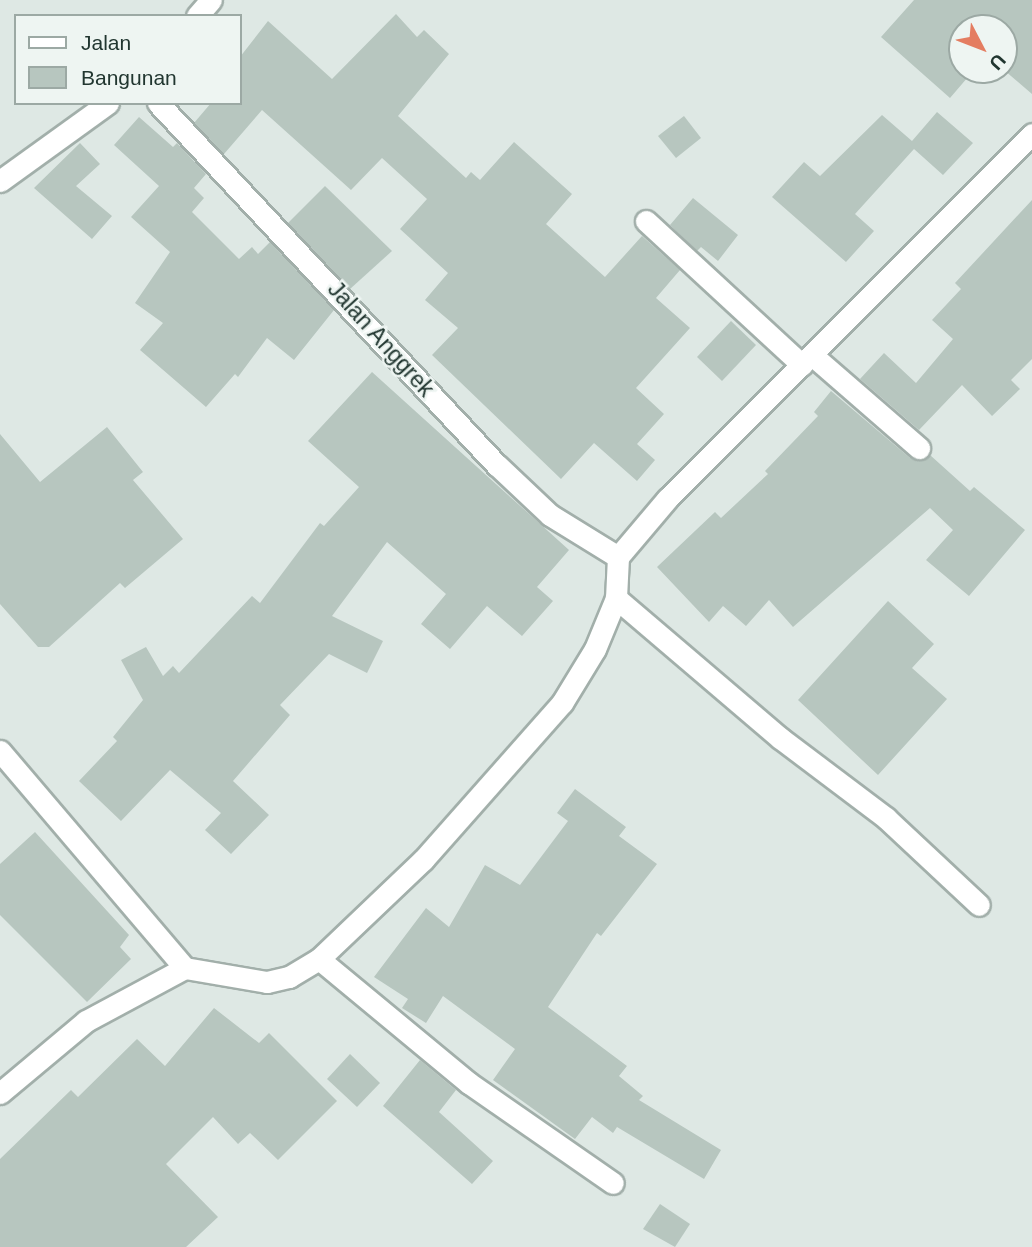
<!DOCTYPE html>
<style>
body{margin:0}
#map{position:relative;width:1032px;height:1247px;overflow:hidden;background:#dee8e4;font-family:Helvetica,sans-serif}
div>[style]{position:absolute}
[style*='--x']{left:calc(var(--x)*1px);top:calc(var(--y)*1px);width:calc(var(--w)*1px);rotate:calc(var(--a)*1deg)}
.building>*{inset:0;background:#b7c6bf}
.roads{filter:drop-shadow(2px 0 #a2afaa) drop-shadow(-2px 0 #a2afaa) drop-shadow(0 2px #a2afaa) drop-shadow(0 -2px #a2afaa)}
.street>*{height:21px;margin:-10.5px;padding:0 10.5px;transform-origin:10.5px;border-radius:10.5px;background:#fff}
span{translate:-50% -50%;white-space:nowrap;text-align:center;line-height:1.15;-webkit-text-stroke:5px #eef5f2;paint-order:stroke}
.street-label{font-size:23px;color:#213630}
.legend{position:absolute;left:14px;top:14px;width:228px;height:91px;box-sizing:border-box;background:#eef5f2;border:2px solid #9ca9a4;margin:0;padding:9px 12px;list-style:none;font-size:21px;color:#213630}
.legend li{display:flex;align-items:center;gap:14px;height:35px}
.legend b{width:35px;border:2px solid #9ca9a4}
.north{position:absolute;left:948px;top:14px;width:70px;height:70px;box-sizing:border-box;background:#eef5f2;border:2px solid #9ca9a4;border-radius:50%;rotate:132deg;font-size:19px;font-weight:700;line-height:28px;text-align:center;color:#213630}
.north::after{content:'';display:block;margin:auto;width:24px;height:32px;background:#e47d61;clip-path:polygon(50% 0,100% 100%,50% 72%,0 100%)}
</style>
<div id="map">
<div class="building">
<div style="clip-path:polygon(914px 0,1032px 0,1032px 94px,1004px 70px,1004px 28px,962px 28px,962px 70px,974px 70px,950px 98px,881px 37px)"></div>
<div style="clip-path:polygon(396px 14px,417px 37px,424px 30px,449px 54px,398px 116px,466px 178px,471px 172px,480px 180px,514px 142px,572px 194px,546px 224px,605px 277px,642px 236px,680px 270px,656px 298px,690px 328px,636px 388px,664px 414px,637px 444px,655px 460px,637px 481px,594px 443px,561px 479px,432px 355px,458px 328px,425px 300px,448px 273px,400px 229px,427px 199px,382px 158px,351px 190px,262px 110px,224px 154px,194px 123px,211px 103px,240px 103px,240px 57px,268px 21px,332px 79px)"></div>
<div style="clip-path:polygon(937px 112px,973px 143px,943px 175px,914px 149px,855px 214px,874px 231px,846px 262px,772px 197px,804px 162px,820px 176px,882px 115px,912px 141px)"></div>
<div style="clip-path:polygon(684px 116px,701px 138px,676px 158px,658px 136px)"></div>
<div style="clip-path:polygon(139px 117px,173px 147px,177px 143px,206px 174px,194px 188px,204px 198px,192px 212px,239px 259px,252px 247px,258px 254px,270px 242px,334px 310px,294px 360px,267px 338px,238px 377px,235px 374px,206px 407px,140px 350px,163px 323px,135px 303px,170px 252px,131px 217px,159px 186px,114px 145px)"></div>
<div style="clip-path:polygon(80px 143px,100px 164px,76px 186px,112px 216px,92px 239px,34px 188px)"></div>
<div style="clip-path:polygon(325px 186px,392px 251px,350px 289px,288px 223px)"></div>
<div style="clip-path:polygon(693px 198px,738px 235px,718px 261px,701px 247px,697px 251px,670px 225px)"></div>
<div style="clip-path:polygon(1032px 200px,1032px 359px,1011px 380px,1020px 389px,992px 416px,962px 385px,919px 430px,860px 379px,884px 353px,916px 383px,953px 339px,932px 320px,961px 289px,955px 283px)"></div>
<div style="clip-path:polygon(731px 321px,756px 345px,722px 381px,697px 357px)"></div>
<div style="clip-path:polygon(372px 372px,569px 550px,537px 587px,553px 601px,522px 636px,487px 606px,450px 649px,421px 624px,446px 594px,387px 542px,332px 616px,383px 641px,367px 673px,329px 654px,280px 705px,290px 715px,233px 781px,269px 815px,231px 854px,205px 830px,221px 813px,170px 770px,121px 821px,79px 781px,117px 741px,113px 737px,143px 700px,121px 660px,146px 647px,163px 676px,173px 666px,179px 673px,252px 596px,260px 603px,320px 523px,324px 526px,359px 487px,308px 441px)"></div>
<div style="clip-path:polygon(831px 391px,910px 458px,923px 461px,930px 455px,970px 491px,974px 487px,1025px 530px,969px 596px,926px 560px,953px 530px,930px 508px,793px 627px,769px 600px,746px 626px,723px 606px,709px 622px,657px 567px,715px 512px,721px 518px,768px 474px,765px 471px,818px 416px,814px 412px)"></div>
<div style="clip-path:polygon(107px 427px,143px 472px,133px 480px,183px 539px,125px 588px,120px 583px,49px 647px,38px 647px,0 604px,0 434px,40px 482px)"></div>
<div style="clip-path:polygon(888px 601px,934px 644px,912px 668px,947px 699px,878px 775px,798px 700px)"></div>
<div style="clip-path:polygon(575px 789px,626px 827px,619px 836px,657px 864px,601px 936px,597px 933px,548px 1007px,627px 1066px,619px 1076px,643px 1096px,639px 1100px,721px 1150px,704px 1179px,617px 1127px,613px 1133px,592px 1117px,575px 1139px,493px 1080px,515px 1049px,443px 996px,426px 1023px,402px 1008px,408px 999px,374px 977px,426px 908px,449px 927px,485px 865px,520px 885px,568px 821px,557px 813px)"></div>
<div style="clip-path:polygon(35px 832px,129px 935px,120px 947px,131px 959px,87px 1002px,0 915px,0 864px)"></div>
<div style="clip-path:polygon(214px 1008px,259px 1043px,269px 1033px,337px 1101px,278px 1160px,250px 1133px,238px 1144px,213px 1117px,166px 1164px,218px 1217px,186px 1247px,0 1247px,0 1159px,71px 1090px,78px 1097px,137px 1039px,165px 1066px)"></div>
<div style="clip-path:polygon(350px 1054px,380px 1083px,357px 1107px,327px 1079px)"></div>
<div style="clip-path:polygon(420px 1060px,456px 1090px,439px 1112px,493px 1161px,472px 1184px,383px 1106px)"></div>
<div style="clip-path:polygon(660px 1204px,690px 1224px,675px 1247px,643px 1229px)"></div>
</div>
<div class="roads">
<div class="street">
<div style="--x:197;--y:16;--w:21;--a:-49"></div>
<div style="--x:158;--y:103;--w:496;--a:46.9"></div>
<div style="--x:497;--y:465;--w:73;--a:43.3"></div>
<div style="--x:550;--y:515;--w:80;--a:31.7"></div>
<div style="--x:0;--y:181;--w:133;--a:-35.8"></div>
<div style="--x:646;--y:221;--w:212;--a:42.7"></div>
<div style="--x:812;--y:355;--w:142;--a:41"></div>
<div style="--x:616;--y:598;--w:216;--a:40.5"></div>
<div style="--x:780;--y:738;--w:133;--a:37"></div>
<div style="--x:886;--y:818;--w:127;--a:43.1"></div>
<div style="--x:0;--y:751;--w:285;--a:49.6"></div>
<div style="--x:185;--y:968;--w:83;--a:9.7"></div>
<div style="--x:267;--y:982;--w:23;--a:-13"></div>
<div style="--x:289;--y:977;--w:35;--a:-31"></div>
<div style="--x:319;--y:959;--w:144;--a:-43.6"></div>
<div style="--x:423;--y:860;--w:210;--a:-48.5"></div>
<div style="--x:562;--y:703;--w:63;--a:-58.6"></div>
<div style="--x:595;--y:649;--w:55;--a:-67.6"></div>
<div style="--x:616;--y:598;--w:41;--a:-87.2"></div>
<div style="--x:618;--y:557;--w:76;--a:-49.8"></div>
<div style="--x:667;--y:499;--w:516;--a:-45"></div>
<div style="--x:319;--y:959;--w:195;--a:39.6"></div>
<div style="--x:469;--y:1083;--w:175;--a:34.8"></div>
<div style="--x:0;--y:1093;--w:112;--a:-39.9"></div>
<div style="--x:86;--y:1021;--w:112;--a:-28.2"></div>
</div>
</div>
<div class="street-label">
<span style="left:381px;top:339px;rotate:48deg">Jalan Anggrek</span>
</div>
<ul class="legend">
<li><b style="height:9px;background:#fff"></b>Jalan</li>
<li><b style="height:19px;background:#b7c6bf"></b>Bangunan</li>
</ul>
<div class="north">U</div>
</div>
